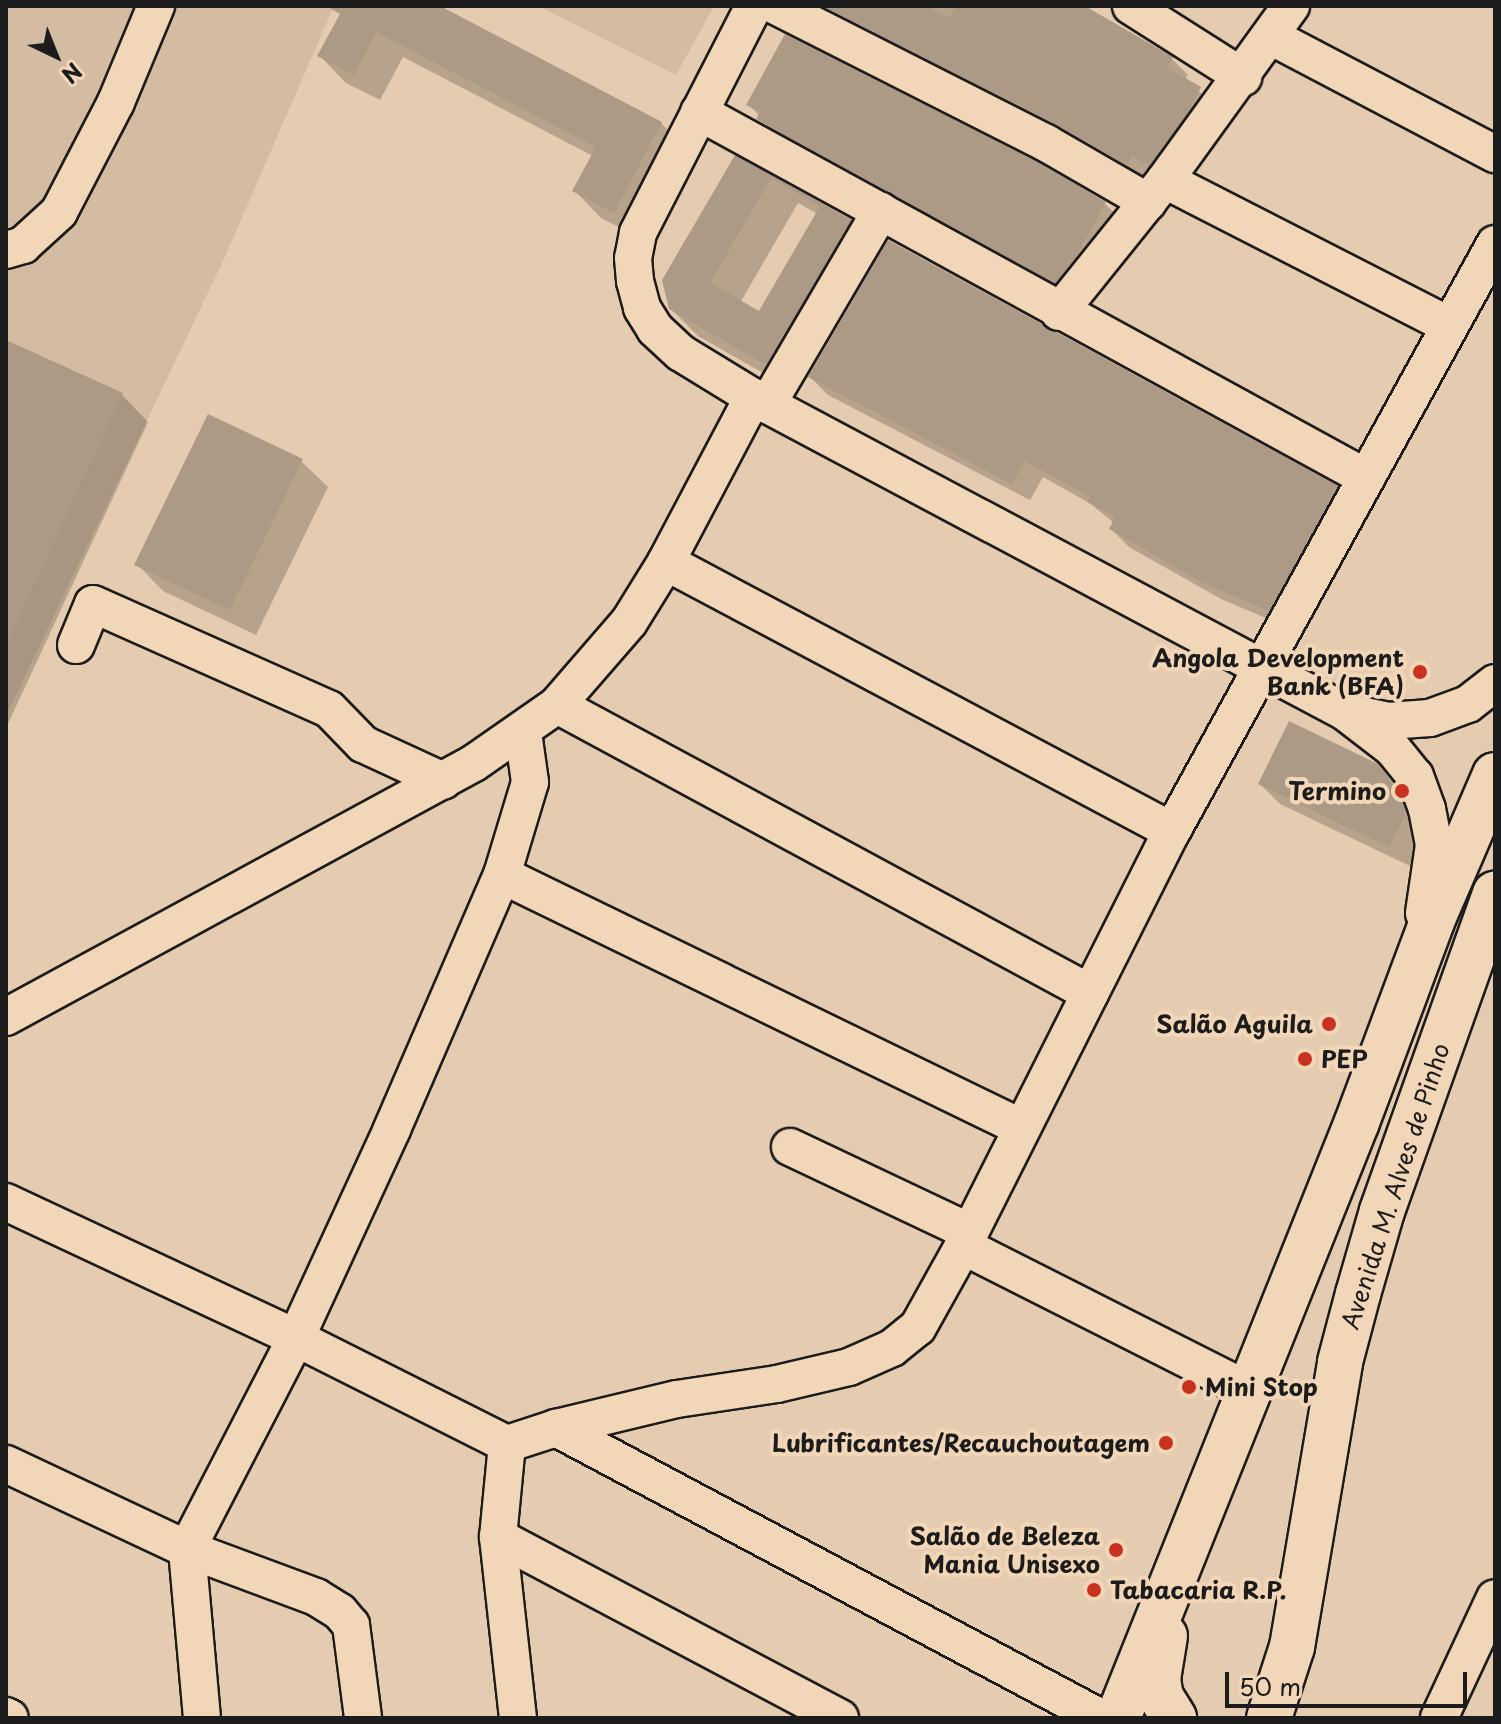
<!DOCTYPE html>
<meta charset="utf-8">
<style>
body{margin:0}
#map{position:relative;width:1501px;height:1724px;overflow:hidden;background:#e5cbaf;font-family:"Playpen Sans",sans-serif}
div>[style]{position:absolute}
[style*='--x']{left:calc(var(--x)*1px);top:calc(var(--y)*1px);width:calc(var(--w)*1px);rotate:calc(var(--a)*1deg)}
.built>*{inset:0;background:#d4bca3}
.shadow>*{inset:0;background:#0003}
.building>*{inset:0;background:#ac9a86}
.roads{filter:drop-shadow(2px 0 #1c1c1c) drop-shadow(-2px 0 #1c1c1c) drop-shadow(0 2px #1c1c1c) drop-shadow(0 -2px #1c1c1c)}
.minor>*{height:36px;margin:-18px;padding:0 18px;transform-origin:18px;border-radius:18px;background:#f2d6b8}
.major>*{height:44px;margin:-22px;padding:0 22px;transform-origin:22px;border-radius:22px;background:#f2d6b8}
.dots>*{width:22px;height:22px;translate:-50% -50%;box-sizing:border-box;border:4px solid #f2d6b8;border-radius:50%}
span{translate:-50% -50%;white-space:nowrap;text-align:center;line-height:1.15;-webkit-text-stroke:8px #f2d6b8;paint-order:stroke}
.poi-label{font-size:24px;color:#1c1c1c;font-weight:700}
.right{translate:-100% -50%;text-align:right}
.left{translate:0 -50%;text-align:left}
.street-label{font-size:24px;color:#1c1c1c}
.frame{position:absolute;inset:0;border:8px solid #1c1c1c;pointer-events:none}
.north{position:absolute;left:16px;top:16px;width:80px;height:80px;-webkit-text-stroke:6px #f2d6b8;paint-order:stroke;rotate:137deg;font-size:22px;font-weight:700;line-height:32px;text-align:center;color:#1c1c1c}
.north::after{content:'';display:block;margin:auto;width:28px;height:36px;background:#1c1c1c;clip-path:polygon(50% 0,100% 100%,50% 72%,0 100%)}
.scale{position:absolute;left:1225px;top:1672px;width:242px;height:36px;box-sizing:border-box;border:4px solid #1c1c1c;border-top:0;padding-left:10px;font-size:24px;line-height:28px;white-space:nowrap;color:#1c1c1c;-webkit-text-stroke:6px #f2d6b8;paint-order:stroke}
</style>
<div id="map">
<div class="built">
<div style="clip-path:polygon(6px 6px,334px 6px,224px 259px,6px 716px)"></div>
<div style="clip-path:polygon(538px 6px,714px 6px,676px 75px)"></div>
</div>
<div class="shadow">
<div style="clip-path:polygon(346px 6px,436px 6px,661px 123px,687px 150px,641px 238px,601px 218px,575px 191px,593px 156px,403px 57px,380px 100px,346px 83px,320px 56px)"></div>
<div style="clip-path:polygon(824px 6px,1078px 6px,1172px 59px,1188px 75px,1185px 80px,1216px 105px,1166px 180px,1148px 171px,1143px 180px,838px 20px)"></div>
<div style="clip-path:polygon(749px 104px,1035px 163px,1105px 204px,1125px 223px,1075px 301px,778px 138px)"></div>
<div style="clip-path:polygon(evenodd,735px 158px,850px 221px,877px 248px,793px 390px,698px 336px,670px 308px,735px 158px,798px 203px,818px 214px,760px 313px,740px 303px,798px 203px)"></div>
<div style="clip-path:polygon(6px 342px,122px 395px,148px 422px,6px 728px)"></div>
<div style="clip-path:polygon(810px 377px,1337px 488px,1354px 506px,1287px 627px,1221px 599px,1129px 547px,1111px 529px,1114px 523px,1091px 504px,1043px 477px,1030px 500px,828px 395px)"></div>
<div style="clip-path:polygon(301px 461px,328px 487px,256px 635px,163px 591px,137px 564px)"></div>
<div style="clip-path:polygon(1377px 766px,1416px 809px,1423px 840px,1410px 866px,1280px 804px,1260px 784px)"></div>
</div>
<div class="building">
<div style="clip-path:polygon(326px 6px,440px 6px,662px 122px,614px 213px,572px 191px,596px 147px,376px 32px,354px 75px,317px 56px,340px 14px)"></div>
<div style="clip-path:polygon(822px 6px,926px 6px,949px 18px,956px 6px,1085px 6px,1173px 57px,1167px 68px,1201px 87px,1188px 112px,1149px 166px,1132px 156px,1127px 165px,1056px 124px)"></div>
<div style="clip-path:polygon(785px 34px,1036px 161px,1106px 202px,1077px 255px,1055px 283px,756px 119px,760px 112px,746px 105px)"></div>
<div style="clip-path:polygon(evenodd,735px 155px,852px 220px,766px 365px,669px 309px,662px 280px,735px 155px,771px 178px,820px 206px,759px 311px,710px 283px,771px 178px)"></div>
<div style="clip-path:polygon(888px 240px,1338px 486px,1269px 611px,1201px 582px,1109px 529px,1115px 517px,1087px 502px,1090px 497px,1025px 461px,1012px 484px,808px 377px)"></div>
<div style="clip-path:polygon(6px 340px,123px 393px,6px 645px)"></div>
<div style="clip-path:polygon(208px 414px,303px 459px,230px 610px,134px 565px)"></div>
<div style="clip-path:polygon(1289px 721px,1378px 764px,1396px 787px,1405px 809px,1403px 820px,1389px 847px,1258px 784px)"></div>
</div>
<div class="roads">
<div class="minor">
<div style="--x:754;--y:6;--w:255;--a:117.1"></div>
<div style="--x:638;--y:233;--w:25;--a:101"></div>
<div style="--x:633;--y:258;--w:23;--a:85"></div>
<div style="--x:635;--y:281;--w:28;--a:75"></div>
<div style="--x:642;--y:308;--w:25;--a:58"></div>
<div style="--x:655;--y:329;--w:35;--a:43"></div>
<div style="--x:681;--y:353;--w:84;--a:31.4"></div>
<div style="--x:753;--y:397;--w:671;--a:28.02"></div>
<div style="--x:1345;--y:712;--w:59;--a:37.5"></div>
<div style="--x:1392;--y:748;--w:36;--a:51"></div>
<div style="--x:1415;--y:776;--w:35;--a:70"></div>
<div style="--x:1427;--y:809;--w:37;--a:79"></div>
<div style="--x:1434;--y:845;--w:69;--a:98.4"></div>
<div style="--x:776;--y:6;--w:303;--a:26.9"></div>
<div style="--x:1046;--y:143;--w:118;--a:30"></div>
<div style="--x:1131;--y:6;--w:133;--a:32.4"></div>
<div style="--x:1272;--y:37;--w:252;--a:27.7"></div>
<div style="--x:699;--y:112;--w:759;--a:28.72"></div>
<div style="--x:1165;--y:180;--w:318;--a:27.1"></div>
<div style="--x:6;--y:250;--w:18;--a:-16"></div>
<div style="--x:23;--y:245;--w:49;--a:-42.5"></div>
<div style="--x:59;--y:212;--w:124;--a:-62.6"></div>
<div style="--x:116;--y:102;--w:104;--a:-67.4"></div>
<div style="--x:1059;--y:312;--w:169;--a:-51.2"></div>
<div style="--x:1165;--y:180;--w:215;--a:-54.1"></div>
<div style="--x:767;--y:405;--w:225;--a:-59.6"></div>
<div style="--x:666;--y:562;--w:573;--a:28"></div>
<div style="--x:76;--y:645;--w:44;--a:-67.5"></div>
<div style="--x:93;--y:604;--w:258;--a:24"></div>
<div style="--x:329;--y:709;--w:49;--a:45.8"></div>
<div style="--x:363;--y:744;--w:88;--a:24.8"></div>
<div style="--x:557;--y:705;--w:606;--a:28.38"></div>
<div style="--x:1351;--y:713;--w:38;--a:12"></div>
<div style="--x:1388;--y:721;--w:42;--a:-4.1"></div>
<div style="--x:1430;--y:718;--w:40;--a:-20.2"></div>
<div style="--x:1468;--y:704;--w:34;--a:-38"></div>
<div style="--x:502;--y:875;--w:576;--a:25.94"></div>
<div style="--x:6;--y:1017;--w:532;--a:-28.49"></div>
<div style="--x:474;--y:763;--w:101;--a:-34.9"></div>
<div style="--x:557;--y:705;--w:110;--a:-49.1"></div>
<div style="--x:629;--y:622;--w:70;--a:-58.3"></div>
<div style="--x:666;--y:562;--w:187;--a:-62.2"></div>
<div style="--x:790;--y:1147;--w:199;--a:25.3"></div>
<div style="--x:6;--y:1202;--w:320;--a:25.1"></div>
<div style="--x:296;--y:1338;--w:236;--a:26.7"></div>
<div style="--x:507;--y:1444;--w:52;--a:-18.1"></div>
<div style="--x:556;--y:1428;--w:124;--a:-13.5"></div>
<div style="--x:677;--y:1399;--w:101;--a:-8.5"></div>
<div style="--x:777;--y:1384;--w:74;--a:-13.3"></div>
<div style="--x:849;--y:1367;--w:47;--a:-23.8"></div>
<div style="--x:892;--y:1348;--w:33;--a:-39"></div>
<div style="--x:918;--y:1327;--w:93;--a:-60.9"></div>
<div style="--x:963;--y:1246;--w:465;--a:-63.3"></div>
<div style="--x:1172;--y:831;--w:670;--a:-61.18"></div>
<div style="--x:963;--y:1246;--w:319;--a:26.8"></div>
<div style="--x:556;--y:1428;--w:617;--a:28.02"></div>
<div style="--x:507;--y:1444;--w:93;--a:95.5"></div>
<div style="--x:498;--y:1537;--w:182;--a:83.7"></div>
<div style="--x:6;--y:1464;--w:200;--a:25.2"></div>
<div style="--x:187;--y:1549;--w:138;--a:20.4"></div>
<div style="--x:316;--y:1597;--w:28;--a:32"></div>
<div style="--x:340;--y:1612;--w:17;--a:50"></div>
<div style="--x:351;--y:1625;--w:94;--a:82.6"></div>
<div style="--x:498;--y:1537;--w:387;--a:27.9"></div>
<div style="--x:6;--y:1716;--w:4;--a:27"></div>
<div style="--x:202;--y:1718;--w:170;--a:-95.1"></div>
<div style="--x:187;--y:1549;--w:237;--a:-62.7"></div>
<div style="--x:296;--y:1338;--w:230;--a:-65.3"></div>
<div style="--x:392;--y:1129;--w:277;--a:-66.6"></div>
<div style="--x:502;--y:875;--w:97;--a:-73.2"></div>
<div style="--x:530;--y:782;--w:50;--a:-98"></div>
<div style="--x:1439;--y:1718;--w:132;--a:-65"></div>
</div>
<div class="major">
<div style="--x:1165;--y:1636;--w:44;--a:99.2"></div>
<div style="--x:1158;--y:1679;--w:18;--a:81"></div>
<div style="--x:1161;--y:1697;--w:25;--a:58"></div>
<div style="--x:1118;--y:1718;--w:642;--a:-68.15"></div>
<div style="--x:1357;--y:1122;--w:215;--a:-69.5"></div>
<div style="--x:1432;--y:921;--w:159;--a:-66.7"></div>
<div style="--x:1269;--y:1718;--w:75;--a:-72.1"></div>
<div style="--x:1292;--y:1647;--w:289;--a:-80.4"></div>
<div style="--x:1340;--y:1362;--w:70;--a:-75.2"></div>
<div style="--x:1358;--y:1294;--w:86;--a:-73.9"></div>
<div style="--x:1382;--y:1211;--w:337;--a:-70.4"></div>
</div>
</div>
<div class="dots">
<div style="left:1420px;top:672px;background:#c8321e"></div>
<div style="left:1402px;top:791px;background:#c8321e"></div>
<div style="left:1329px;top:1024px;background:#c8321e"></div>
<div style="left:1305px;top:1059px;background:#c8321e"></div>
<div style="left:1189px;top:1387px;background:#c8321e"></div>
<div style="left:1166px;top:1443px;background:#c8321e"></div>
<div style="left:1116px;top:1550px;background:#c8321e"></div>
<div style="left:1094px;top:1590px;background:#c8321e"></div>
</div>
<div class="poi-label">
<span class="right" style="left:1404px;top:672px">Angola Development<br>Bank (BFA)</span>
<span class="right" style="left:1386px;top:791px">Termino</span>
<span class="right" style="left:1313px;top:1024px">Salão Aguila</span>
<span class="left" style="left:1321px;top:1059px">PEP</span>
<span class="left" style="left:1205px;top:1387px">Mini Stop</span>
<span class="right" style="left:1150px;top:1443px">Lubrificantes/Recauchoutagem</span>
<span class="right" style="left:1100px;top:1550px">Salão de Beleza<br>Mania Unisexo</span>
<span class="left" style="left:1110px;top:1590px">Tabacaria R.P.</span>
</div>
<div class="street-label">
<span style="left:1395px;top:1186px;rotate:-72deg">Avenida M. Alves de Pinho</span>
</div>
<div class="frame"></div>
<div class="north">N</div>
<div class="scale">50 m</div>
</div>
